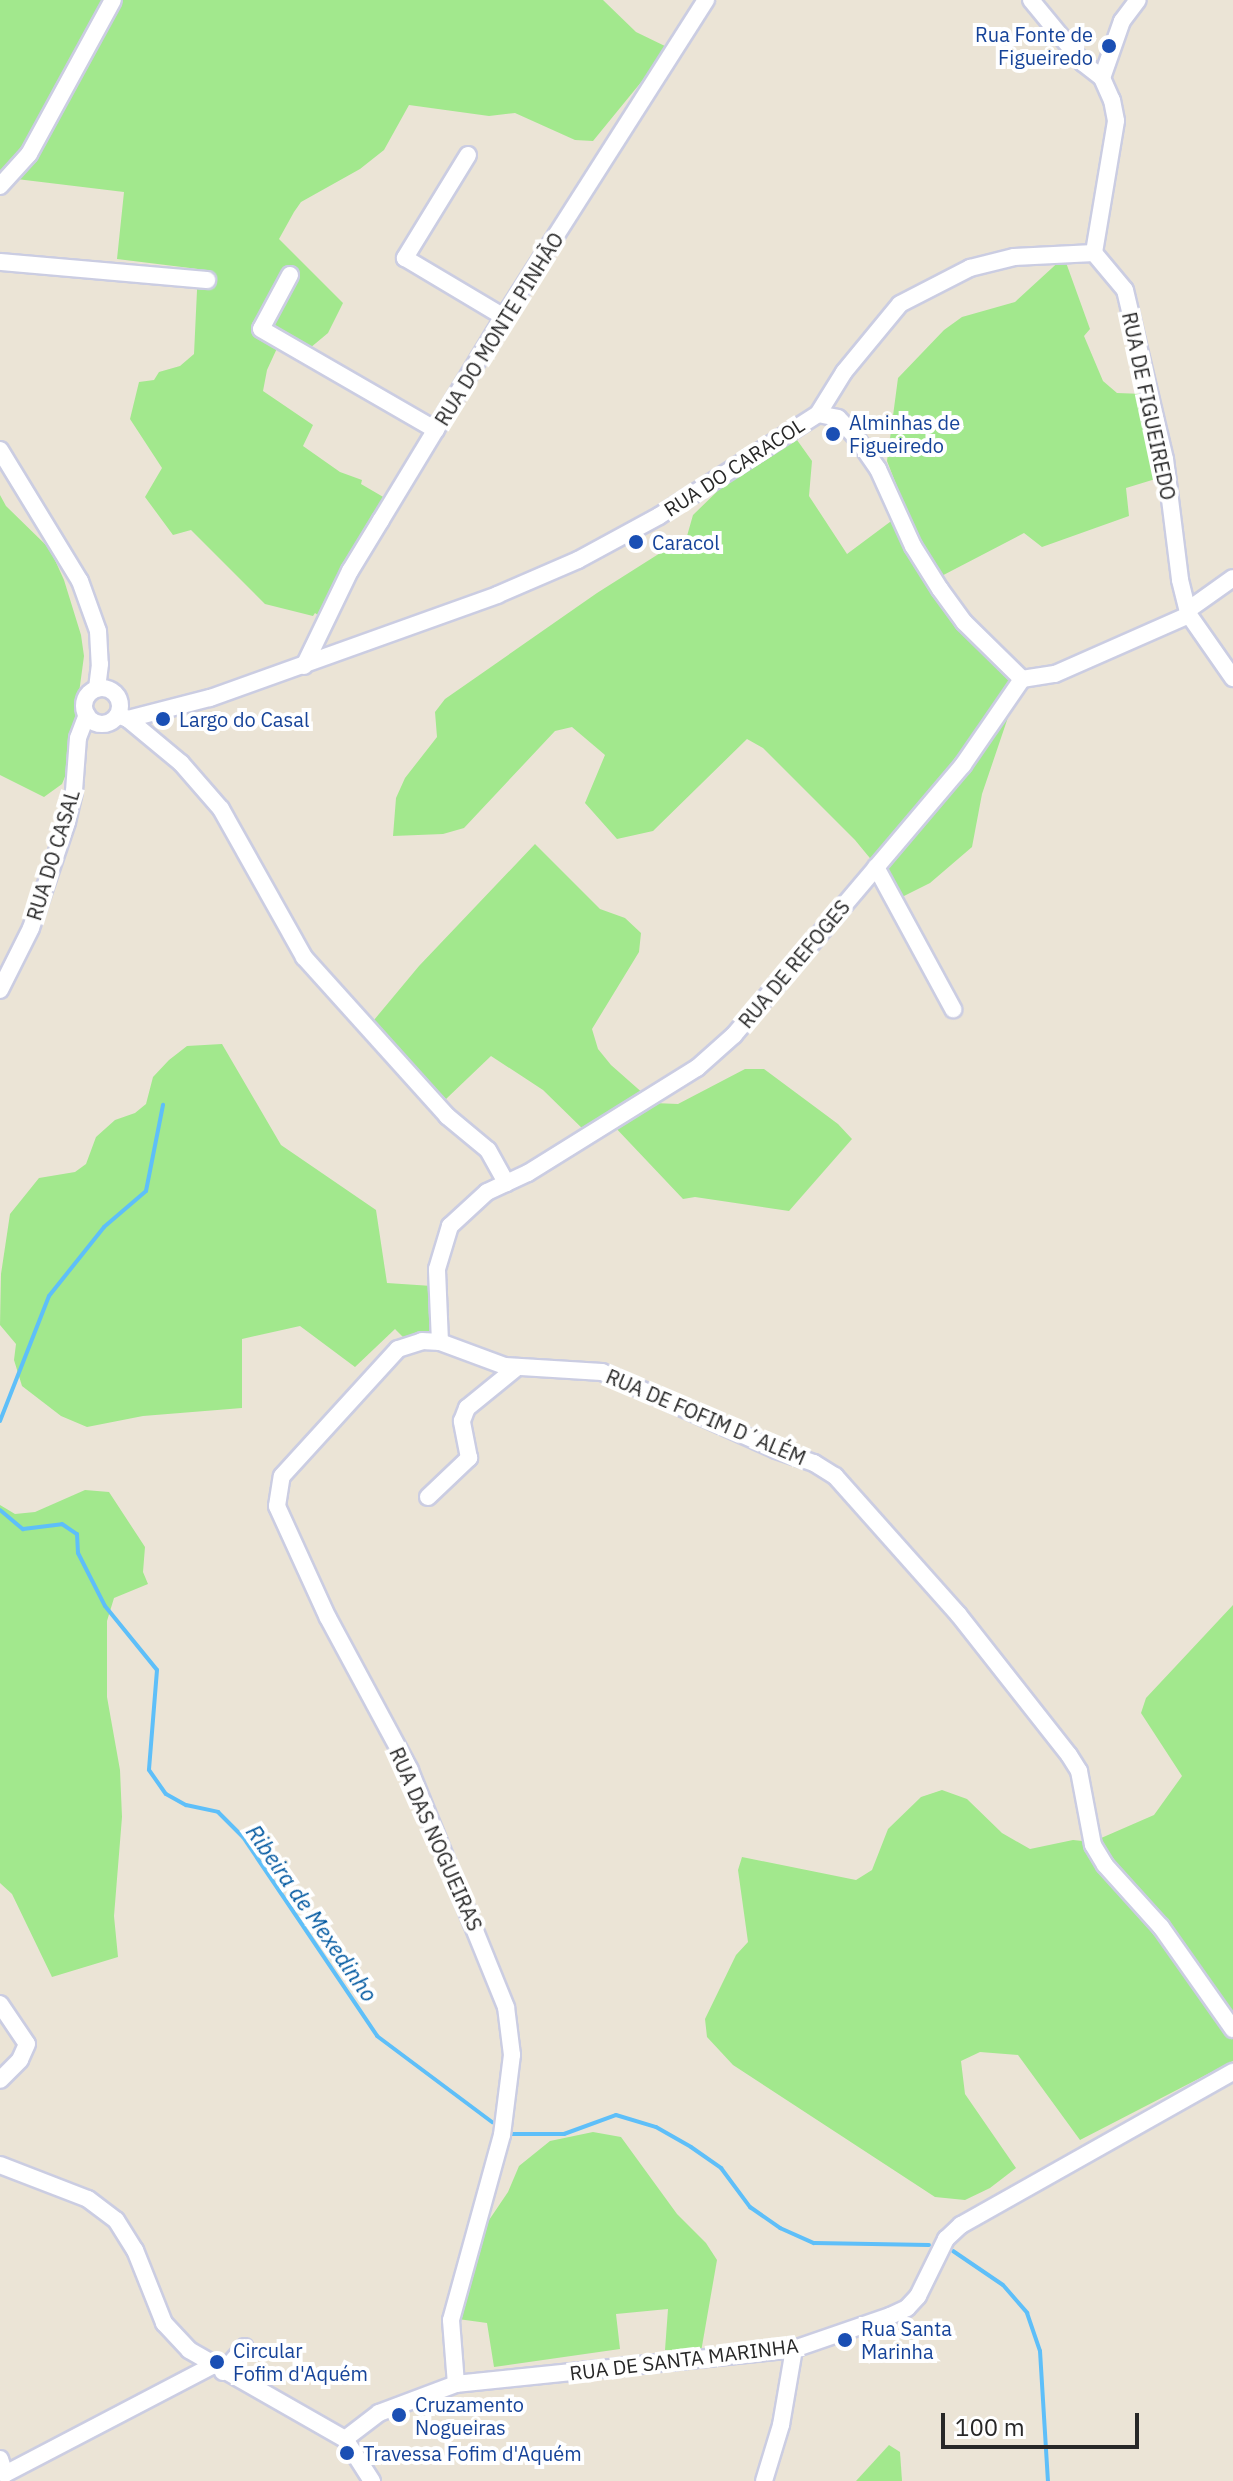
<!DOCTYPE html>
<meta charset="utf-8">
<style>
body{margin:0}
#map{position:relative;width:1233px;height:2481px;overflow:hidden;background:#ebe4d6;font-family:"IBM Plex Sans",sans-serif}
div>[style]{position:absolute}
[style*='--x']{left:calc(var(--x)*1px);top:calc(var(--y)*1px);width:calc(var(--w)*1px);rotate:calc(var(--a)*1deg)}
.green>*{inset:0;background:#a2e88d}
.stream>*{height:4px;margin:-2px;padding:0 2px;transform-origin:2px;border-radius:2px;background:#5ebff9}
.roads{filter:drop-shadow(2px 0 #cbcde2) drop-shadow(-2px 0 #cbcde2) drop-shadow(0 2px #cbcde2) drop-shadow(0 -2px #cbcde2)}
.minor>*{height:16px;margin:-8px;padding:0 8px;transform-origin:8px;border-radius:8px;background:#fff}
.minor>.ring{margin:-8px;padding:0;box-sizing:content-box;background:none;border:16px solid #fff;border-radius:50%}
.dots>*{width:22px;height:22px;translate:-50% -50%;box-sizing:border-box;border:4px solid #fff;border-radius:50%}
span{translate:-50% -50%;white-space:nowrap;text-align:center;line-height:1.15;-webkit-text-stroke:8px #fff;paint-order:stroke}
.transit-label{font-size:20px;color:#164399}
.right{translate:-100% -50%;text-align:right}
.left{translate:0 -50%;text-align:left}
.street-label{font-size:20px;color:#272727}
.water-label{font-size:22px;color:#0158a0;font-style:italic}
.scale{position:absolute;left:941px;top:2413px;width:198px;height:36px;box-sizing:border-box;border:4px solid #272727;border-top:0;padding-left:10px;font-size:24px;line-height:28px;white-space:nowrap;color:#272727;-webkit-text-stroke:6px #fff;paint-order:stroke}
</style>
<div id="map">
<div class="green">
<div style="clip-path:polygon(0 0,603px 0,636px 32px,669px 48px,593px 141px,575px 140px,515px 113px,489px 116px,409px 105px,384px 150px,360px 169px,301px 202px,294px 212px,279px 239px,343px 303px,328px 333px,310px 348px,290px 336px,279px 344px,267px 370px,263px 391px,313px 425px,303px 446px,340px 472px,362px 480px,361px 484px,385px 498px,374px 514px,381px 520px,326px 621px,315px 613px,313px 616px,265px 604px,191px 530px,173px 535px,145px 497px,162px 468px,130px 419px,139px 382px,154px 380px,159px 372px,180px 366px,194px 354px,198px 269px,117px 259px,124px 192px,0 177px)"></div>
<div style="clip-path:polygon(1064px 257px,1090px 329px,1084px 336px,1103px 381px,1117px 393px,1144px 394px,1162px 477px,1126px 488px,1129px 516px,1042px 547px,1024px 533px,930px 582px,1021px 679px,982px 794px,972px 847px,930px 883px,902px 897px,855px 840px,763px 748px,747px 739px,653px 831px,617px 839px,585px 803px,605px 755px,572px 727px,555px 731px,464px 828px,443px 834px,393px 836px,396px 798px,405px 778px,437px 737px,435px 712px,445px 699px,597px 593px,687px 536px,693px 515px,731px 478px,797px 440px,812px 461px,809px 496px,847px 554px,906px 510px,887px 461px,898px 378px,944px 330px,962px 317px,1015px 302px)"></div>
<div style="clip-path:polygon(0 495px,6px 506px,50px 549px,64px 580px,81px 635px,84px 656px,69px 767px,62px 784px,44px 797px,0 775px)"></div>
<div style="clip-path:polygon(535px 844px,600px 909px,625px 918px,641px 933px,639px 952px,592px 1029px,598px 1049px,611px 1065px,654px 1103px,678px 1104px,745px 1069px,764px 1069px,838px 1124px,852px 1139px,789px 1211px,695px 1197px,683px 1199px,612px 1124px,589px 1135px,543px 1090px,491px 1056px,446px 1099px,401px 1056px,374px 1020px,419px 966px)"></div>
<div style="clip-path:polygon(222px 1044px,281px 1145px,376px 1210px,387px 1283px,432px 1286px,435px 1328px,408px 1342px,395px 1329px,355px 1367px,300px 1326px,242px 1339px,242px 1408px,143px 1416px,87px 1427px,61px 1416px,22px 1386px,14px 1360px,16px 1344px,0 1325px,1px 1274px,10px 1214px,39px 1178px,75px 1172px,86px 1164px,96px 1137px,115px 1120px,135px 1113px,146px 1104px,153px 1077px,169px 1060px,187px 1046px)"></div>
<div style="clip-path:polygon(85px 1490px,109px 1492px,145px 1547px,143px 1572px,148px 1584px,114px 1598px,107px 1621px,107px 1697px,120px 1770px,122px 1817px,114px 1916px,118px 1957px,52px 1977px,12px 1894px,0 1883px,0 1505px,15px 1514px,35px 1512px)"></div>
<div style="clip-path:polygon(1233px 1605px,1233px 2061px,1080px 2140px,1018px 2055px,980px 2052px,961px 2061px,965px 2094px,1016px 2168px,990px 2188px,965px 2200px,935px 2197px,733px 2065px,707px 2037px,705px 2019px,736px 1955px,748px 1942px,738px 1870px,742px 1857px,856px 1880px,872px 1870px,888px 1829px,921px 1797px,942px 1790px,967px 1799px,1002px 1833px,1030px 1849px,1073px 1840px,1092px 1842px,1154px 1815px,1182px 1776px,1141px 1713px,1146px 1698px)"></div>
<div style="clip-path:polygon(593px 2132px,621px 2137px,677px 2214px,706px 2243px,717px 2260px,701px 2352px,665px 2350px,668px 2309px,616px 2314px,620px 2349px,494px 2367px,487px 2323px,458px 2319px,485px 2226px,508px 2192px,519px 2166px,550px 2141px)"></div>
<div style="clip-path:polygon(889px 2445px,900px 2452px,902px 2481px,856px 2481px)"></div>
</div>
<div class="stream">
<div style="--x:0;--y:1421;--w:134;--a:-68.6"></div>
<div style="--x:49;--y:1296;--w:88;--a:-51.4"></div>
<div style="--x:104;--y:1227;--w:55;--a:-40.6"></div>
<div style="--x:146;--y:1191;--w:88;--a:-78.8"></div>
<div style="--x:0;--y:1510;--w:30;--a:40"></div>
<div style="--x:23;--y:1529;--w:39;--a:-7"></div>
<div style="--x:62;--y:1524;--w:18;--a:34"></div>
<div style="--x:77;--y:1534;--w:19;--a:87"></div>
<div style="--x:78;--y:1553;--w:59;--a:63"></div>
<div style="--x:105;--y:1606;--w:82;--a:50.9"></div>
<div style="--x:157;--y:1670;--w:100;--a:94.6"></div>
<div style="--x:149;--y:1770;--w:29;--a:55"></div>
<div style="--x:166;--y:1794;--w:23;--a:29"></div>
<div style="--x:186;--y:1805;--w:33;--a:12"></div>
<div style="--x:218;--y:1812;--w:35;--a:45"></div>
<div style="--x:243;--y:1837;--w:240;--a:56"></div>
<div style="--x:377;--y:2036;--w:144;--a:36.8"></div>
<div style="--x:511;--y:2134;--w:53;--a:0"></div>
<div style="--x:564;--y:2134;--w:55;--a:-20.1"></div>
<div style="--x:616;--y:2115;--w:42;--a:16.7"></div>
<div style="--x:656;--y:2127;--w:40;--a:29.7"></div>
<div style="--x:691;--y:2147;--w:37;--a:35"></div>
<div style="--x:721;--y:2168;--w:49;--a:53.4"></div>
<div style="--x:750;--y:2207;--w:37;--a:35"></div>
<div style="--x:780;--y:2228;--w:37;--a:24"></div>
<div style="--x:814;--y:2243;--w:115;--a:1"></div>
<div style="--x:953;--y:2251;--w:60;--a:34.2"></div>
<div style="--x:1003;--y:2285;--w:37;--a:49"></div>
<div style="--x:1027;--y:2313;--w:40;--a:71.1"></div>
<div style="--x:1040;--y:2351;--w:130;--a:86.5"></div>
</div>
<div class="roads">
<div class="minor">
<div style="--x:1031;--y:0;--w:82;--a:50.5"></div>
<div style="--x:1083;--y:63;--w:24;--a:38"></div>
<div style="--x:1102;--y:78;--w:24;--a:66"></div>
<div style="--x:1112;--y:100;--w:21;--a:79"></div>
<div style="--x:1116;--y:121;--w:134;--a:99.5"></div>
<div style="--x:1094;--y:253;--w:48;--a:50"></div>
<div style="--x:1125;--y:290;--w:174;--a:76.7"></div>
<div style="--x:1165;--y:459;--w:122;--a:82.9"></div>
<div style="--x:1180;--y:580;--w:36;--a:76"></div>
<div style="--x:1189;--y:615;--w:77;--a:55.1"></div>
<div style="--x:1102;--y:78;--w:60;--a:-70.7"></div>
<div style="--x:1122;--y:21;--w:26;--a:-53"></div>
<div style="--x:468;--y:155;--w:121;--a:121.5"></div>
<div style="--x:405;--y:258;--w:115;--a:30.8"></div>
<div style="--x:0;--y:186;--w:43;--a:-47.8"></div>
<div style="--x:29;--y:154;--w:175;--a:-61.4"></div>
<div style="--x:0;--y:262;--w:208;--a:5"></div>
<div style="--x:290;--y:275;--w:61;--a:118.2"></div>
<div style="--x:261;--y:329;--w:202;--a:30"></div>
<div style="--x:818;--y:414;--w:49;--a:-58.2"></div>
<div style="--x:844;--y:372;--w:88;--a:-50.5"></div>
<div style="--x:900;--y:304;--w:79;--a:-27.2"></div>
<div style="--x:970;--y:268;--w:45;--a:-14"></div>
<div style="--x:1014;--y:257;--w:80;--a:-2.9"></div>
<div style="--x:0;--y:450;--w:153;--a:58.6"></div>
<div style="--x:80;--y:581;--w:53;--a:70.2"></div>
<div style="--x:98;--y:631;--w:33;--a:87"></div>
<div style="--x:100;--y:664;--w:25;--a:97"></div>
<div style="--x:1188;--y:610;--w:55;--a:-35.4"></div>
<div style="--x:304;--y:666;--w:106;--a:-64.2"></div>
<div style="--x:350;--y:571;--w:60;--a:-58.7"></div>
<div style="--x:381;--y:520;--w:237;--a:-58.8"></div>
<div style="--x:504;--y:317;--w:376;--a:-57.5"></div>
<div class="ring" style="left:84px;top:688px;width:20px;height:20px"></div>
<div style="--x:118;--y:715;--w:11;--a:22"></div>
<div style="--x:128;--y:719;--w:85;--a:-14.4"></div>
<div style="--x:210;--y:698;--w:305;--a:-19.7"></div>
<div style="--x:497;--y:595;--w:88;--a:-23.4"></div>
<div style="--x:578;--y:560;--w:92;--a:-28.5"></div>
<div style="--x:659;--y:516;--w:189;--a:-32.7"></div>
<div style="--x:818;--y:414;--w:20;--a:11"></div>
<div style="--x:838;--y:418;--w:25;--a:47"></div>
<div style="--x:855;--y:436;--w:40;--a:55.1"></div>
<div style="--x:878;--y:469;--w:85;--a:65.6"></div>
<div style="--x:913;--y:546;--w:51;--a:57.9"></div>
<div style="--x:940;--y:589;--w:41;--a:54"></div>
<div style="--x:964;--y:622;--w:81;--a:44.5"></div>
<div style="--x:1022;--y:679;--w:33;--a:-9"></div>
<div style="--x:1055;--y:674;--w:146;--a:-23.8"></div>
<div style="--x:128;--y:719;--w:69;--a:39.7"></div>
<div style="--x:181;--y:763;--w:61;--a:49"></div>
<div style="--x:221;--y:809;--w:170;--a:60.7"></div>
<div style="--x:304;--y:957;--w:214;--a:48"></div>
<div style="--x:447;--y:1116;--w:53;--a:39.7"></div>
<div style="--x:488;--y:1150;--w:38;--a:61"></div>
<div style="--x:876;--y:867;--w:162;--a:61.5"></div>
<div style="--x:0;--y:990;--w:69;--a:-63.4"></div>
<div style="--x:31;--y:928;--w:112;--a:-71.2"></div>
<div style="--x:67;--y:822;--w:32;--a:-77"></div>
<div style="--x:74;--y:791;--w:53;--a:-85.7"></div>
<div style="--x:78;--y:738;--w:25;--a:-69"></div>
<div style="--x:440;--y:1342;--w:73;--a:-92.4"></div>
<div style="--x:437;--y:1269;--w:45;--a:-73.2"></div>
<div style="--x:450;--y:1226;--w:50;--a:-42.6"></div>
<div style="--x:487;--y:1192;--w:45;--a:-24.9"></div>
<div style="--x:528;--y:1173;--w:199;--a:-31.9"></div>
<div style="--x:697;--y:1068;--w:50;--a:-41.7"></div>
<div style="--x:734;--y:1035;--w:354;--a:-49.7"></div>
<div style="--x:963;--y:765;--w:104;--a:-55.5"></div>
<div style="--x:428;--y:1497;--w:57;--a:-43.6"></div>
<div style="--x:469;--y:1458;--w:38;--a:-101"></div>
<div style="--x:462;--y:1421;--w:14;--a:-69"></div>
<div style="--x:467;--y:1408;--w:63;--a:-39.2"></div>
<div style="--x:0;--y:2004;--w:48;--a:56"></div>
<div style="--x:27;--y:2044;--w:17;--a:114"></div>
<div style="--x:20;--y:2060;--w:28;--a:135"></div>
<div style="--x:0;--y:2165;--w:94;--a:21.1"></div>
<div style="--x:88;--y:2199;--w:35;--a:37"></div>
<div style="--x:116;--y:2220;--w:36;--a:58"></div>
<div style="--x:135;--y:2250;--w:79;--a:68.3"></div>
<div style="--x:164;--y:2323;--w:37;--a:47"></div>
<div style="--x:189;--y:2350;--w:180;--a:29.7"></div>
<div style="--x:345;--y:2439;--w:50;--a:57.3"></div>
<div style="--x:223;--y:2372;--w:33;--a:-49"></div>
<div style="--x:456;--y:2384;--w:64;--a:-94.5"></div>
<div style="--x:451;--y:2320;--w:192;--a:-74.6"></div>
<div style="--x:502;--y:2135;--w:81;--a:-82.9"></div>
<div style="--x:512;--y:2055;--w:48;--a:-97.1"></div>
<div style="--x:506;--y:2007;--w:256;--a:-112.1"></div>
<div style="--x:410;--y:1770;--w:173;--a:-118.3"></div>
<div style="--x:328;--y:1618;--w:123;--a:-114.5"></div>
<div style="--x:277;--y:1506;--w:30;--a:-81"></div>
<div style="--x:282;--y:1476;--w:172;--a:-47.6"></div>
<div style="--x:398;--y:1349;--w:25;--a:-18"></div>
<div style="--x:422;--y:1341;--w:18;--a:3"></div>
<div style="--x:440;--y:1342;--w:69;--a:20.3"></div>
<div style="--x:505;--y:1366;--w:97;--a:3.5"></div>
<div style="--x:602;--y:1372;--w:191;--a:24.1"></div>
<div style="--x:776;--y:1450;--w:40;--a:18.9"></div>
<div style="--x:814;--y:1463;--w:25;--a:32"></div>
<div style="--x:835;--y:1476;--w:185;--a:48.3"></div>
<div style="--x:958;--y:1614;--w:179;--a:51.8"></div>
<div style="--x:1069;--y:1755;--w:19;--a:58"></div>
<div style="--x:1079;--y:1771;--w:75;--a:79.3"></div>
<div style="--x:1093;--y:1845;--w:23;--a:59"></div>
<div style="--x:1105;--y:1865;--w:84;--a:47.9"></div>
<div style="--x:1161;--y:1927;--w:125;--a:54.8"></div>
<div style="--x:345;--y:2439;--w:43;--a:-37.4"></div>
<div style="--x:379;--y:2413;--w:82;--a:-20.6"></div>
<div style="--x:456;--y:2384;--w:340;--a:-5.9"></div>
<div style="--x:794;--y:2349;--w:102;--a:-19"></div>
<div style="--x:890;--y:2316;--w:19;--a:-25"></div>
<div style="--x:907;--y:2308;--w:16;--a:-47"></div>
<div style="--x:918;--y:2296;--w:64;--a:-63.8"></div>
<div style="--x:946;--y:2239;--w:21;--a:-43"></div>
<div style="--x:961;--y:2225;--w:312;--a:-29.4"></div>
<div style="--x:0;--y:2459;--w:16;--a:72"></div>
<div style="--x:5;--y:2474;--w:233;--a:-27.6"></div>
<div style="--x:764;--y:2481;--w:59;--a:-73.1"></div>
<div style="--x:781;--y:2425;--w:77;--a:-80.3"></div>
</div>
</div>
<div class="dots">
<div style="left:1109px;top:46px;background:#1a4fb4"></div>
<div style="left:833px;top:434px;background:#1a4fb4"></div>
<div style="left:636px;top:542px;background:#1a4fb4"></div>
<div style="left:163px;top:719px;background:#1a4fb4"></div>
<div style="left:845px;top:2340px;background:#1a4fb4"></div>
<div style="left:217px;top:2362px;background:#1a4fb4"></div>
<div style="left:399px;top:2415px;background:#1a4fb4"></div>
<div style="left:347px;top:2453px;background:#1a4fb4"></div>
</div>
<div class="transit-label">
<span class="right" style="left:1093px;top:46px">Rua Fonte de<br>Figueiredo</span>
<span class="left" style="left:849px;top:434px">Alminhas de<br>Figueiredo</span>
<span class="left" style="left:652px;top:542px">Caracol</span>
<span class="left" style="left:179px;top:719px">Largo do Casal</span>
<span class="left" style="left:861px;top:2340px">Rua Santa<br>Marinha</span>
<span class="left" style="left:233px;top:2362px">Circular<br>Fofim d'Aquém</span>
<span class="left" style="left:415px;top:2416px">Cruzamento<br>Nogueiras</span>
<span class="left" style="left:363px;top:2453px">Travessa Fofim d'Aquém</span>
</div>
<div class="street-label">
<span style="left:499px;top:329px;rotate:-58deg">RUA DO MONTE PINHÃO</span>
<span style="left:1149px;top:406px;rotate:78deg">RUA DE FIGUEIREDO</span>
<span style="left:734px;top:467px;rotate:-33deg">RUA DO CARACOL</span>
<span style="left:53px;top:855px;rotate:-73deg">RUA DO CASAL</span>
<span style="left:794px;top:964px;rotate:-50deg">RUA DE REFOGES</span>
<span style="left:706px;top:1417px;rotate:23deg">RUA DE FOFIM D´ALÉM</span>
<span style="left:436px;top:1839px;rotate:66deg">RUA DAS NOGUEIRAS</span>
<span style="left:684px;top:2359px;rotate:-7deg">RUA DE SANTA MARINHA</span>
</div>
<div class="water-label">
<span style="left:312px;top:1913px;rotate:55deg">Ribeira de Mexedinho</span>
</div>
<div class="scale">100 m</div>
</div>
